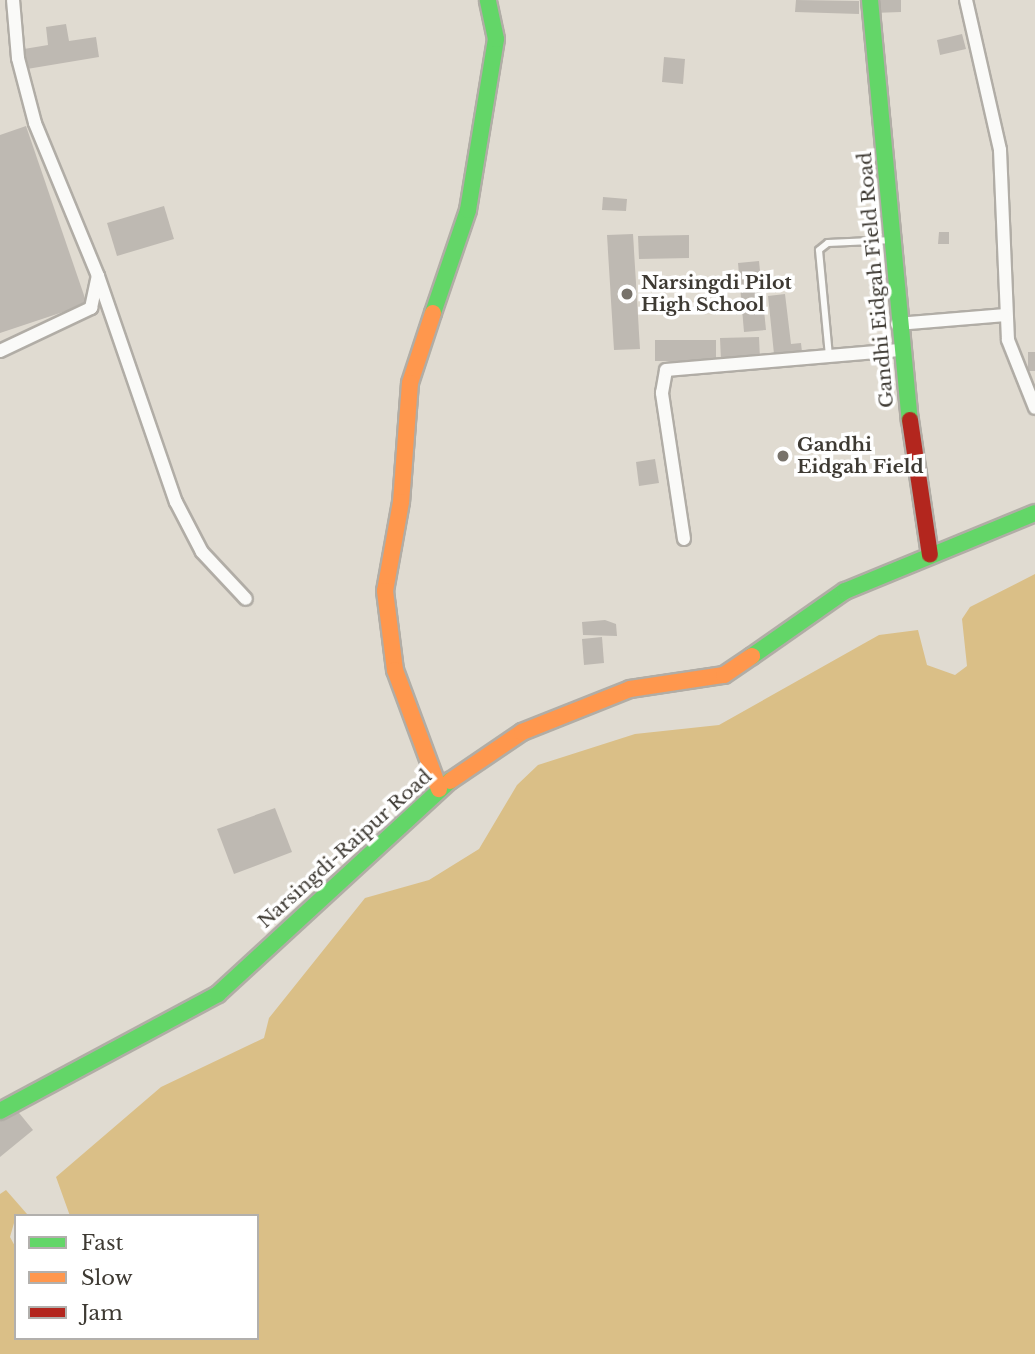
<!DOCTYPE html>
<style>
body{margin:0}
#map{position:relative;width:1035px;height:1354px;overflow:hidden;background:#e0dbd1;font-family:"Libre Baskerville",serif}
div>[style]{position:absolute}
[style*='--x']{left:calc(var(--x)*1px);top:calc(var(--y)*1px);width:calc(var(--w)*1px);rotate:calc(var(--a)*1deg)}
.water>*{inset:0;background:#dabf87}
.building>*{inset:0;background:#beb9b2}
.roads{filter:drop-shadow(2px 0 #b1ada6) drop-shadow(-2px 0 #b1ada6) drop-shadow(0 2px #b1ada6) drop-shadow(0 -2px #b1ada6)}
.lane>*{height:6px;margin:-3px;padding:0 3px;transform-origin:3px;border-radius:3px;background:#fafaf8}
.street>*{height:12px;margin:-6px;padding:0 6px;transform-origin:6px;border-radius:6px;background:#fafaf8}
.fast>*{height:16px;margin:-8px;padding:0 8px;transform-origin:8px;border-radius:8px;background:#63d668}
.slow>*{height:16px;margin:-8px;padding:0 8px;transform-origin:8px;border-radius:8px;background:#ff974d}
.jam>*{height:16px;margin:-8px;padding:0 8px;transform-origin:8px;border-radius:8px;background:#b3261e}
.dots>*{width:19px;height:19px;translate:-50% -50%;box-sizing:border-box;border:4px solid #fff;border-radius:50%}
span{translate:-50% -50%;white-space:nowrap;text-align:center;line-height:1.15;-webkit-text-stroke:7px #fff;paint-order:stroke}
.street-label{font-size:19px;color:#3e3a33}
.poi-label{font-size:19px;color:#3e3a33;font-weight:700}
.left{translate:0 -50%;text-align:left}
.legend{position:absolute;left:14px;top:1214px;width:245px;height:126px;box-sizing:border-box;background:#fff;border:2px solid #b2b0ad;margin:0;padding:9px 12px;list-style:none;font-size:21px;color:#3e3a33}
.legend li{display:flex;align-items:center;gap:14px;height:35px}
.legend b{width:35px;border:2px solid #b2b0ad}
</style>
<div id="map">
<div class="water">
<div style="clip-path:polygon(1035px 574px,1035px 1354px,0 1354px,0 1194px,6px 1190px,27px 1214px,16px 1216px,10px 1237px,16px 1248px,16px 1338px,257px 1338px,257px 1216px,70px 1216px,56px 1177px,161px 1087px,264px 1038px,269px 1018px,365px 898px,429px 880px,479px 849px,517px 785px,538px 765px,635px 734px,719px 725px,879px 635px,918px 630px,927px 665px,955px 675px,967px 666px,962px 619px,970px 607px)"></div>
</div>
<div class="building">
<div style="clip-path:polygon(796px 0,859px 1px,859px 14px,795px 12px)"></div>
<div style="clip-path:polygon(873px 0,901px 0,901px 12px,873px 13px)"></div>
<div style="clip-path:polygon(66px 24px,69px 41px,96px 37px,99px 57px,27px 69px,24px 49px,48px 45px,46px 27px)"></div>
<div style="clip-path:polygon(962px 34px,966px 49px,940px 55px,937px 40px)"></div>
<div style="clip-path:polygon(664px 57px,685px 59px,683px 84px,662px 82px)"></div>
<div style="clip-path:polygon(26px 126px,87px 304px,0 333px,0 135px)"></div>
<div style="clip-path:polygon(603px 197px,627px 199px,626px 211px,602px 210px)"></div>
<div style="clip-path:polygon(164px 206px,174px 239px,117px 256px,107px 223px)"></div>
<div style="clip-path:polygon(939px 232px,949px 232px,949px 244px,938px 244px)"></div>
<div style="clip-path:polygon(633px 234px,640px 349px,614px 350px,607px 235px)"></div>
<div style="clip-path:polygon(689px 235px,689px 258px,639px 259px,638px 236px)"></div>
<div style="clip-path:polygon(759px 261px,766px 330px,744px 332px,738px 263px)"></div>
<div style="clip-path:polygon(785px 294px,791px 344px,801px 343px,802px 352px,774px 354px,768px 296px)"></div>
<div style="clip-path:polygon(759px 337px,760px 359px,721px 360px,720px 338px)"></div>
<div style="clip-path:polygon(655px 340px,716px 340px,716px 361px,655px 361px)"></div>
<div style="clip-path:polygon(1028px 352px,1035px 352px,1035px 371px,1028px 371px)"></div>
<div style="clip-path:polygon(655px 459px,659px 483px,639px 486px,636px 462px)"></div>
<div style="clip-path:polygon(605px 620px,616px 624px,617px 636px,583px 635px,582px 622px)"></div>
<div style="clip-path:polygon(602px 637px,604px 663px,584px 665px,582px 639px)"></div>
<div style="clip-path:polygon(275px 808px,292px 852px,234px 874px,217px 829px)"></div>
<div style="clip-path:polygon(15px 1108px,33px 1130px,0 1157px,0 1121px)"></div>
</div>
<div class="roads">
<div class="lane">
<div style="--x:829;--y:356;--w:106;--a:-95.4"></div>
<div style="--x:819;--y:250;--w:11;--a:-38"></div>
<div style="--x:828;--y:243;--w:65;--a:-2.6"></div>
</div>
<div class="street">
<div style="--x:966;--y:0;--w:154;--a:77.2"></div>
<div style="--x:1000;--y:150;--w:190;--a:87.6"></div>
<div style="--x:1008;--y:340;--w:73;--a:68.3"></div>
<div style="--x:98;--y:276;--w:239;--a:71"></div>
<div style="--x:176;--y:502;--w:56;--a:62.5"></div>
<div style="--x:202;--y:552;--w:64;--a:46.9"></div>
<div style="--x:897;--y:324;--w:109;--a:-4.7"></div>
<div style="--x:0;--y:351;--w:101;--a:-25.3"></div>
<div style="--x:91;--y:308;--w:33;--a:-78"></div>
<div style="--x:98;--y:276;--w:165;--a:-112.4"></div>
<div style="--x:35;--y:123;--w:67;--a:-104.7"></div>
<div style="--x:18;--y:58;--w:58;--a:-94.9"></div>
<div style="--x:684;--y:539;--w:148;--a:-98.6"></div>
<div style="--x:662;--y:393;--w:23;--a:-80"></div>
<div style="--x:666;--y:370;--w:234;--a:-4.9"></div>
</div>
<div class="fast">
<div style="--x:870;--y:0;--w:422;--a:84.6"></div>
<div style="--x:433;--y:313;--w:109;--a:-71.2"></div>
<div style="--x:468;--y:210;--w:173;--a:-80.7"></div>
<div style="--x:496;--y:39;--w:40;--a:-102"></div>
<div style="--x:752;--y:656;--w:113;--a:-35"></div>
<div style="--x:845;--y:591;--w:205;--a:-22.3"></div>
<div style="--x:0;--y:1111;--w:247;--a:-28.2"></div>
<div style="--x:218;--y:994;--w:315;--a:-42.6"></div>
</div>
<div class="slow">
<div style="--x:433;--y:313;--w:74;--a:108.2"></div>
<div style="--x:410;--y:383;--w:119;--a:94.3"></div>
<div style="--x:401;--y:502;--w:90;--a:100.2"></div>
<div style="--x:385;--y:591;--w:80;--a:82.8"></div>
<div style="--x:395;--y:670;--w:127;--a:69.7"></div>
<div style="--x:450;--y:781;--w:87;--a:-34.2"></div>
<div style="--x:522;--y:732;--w:116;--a:-21.7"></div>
<div style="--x:630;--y:689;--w:95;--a:-8.5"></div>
<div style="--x:724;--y:675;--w:34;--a:-34"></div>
</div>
<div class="jam">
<div style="--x:910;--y:420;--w:136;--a:81.6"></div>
</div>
</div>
<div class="dots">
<div style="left:627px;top:294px;background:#77726a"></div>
<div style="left:783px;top:456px;background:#77726a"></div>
</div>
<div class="street-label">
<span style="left:876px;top:280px;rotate:-95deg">Gandhi Eidgah Field Road</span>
<span style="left:345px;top:849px;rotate:-42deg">Narsingdi-Raipur Road</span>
</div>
<div class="poi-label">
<span class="left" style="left:641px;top:294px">Narsingdi Pilot<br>High School</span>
<span class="left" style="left:797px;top:456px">Gandhi<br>Eidgah Field</span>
</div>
<ul class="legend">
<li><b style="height:9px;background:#63d668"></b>Fast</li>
<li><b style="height:9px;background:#ff974d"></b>Slow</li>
<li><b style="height:9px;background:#b3261e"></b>Jam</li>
</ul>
</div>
